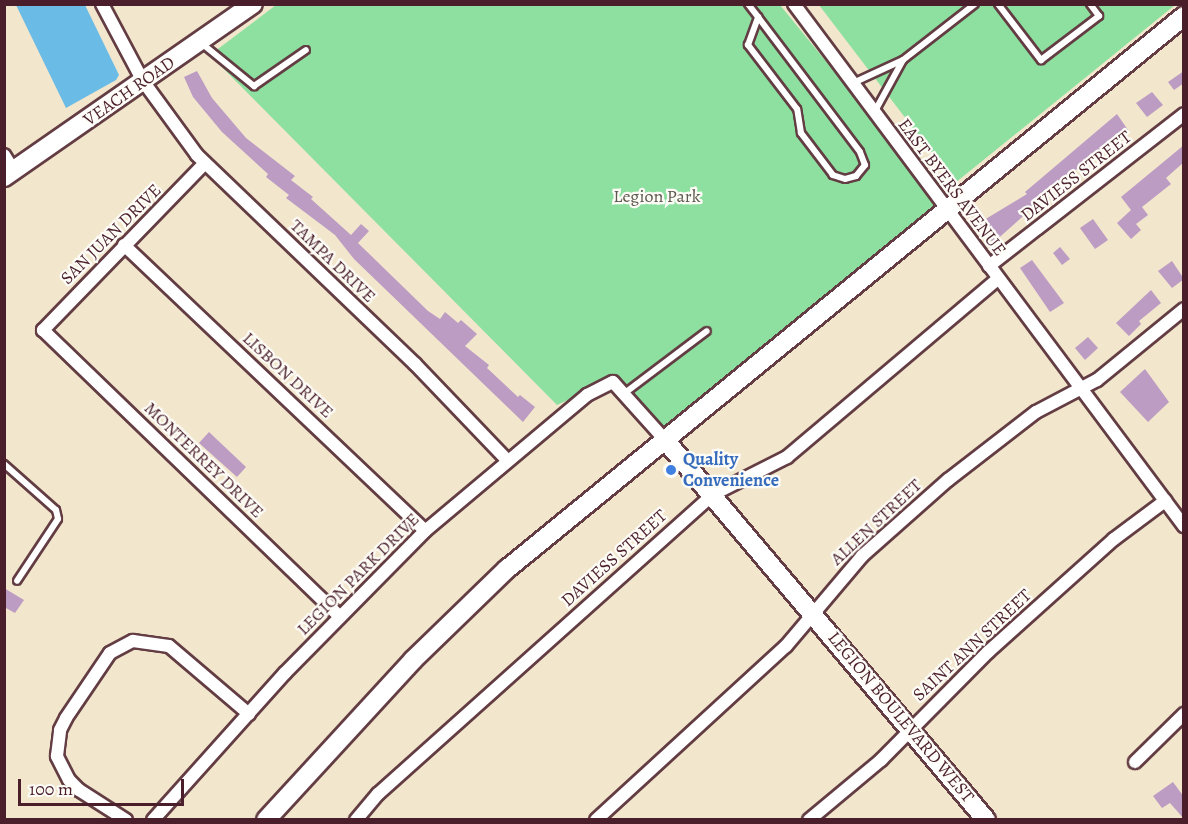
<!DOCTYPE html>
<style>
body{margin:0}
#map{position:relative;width:1188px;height:824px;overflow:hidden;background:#f2e6cd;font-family:Alegreya,serif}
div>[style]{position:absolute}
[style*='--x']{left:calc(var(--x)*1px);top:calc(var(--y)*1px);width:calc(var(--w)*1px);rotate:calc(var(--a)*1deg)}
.green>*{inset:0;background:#8de0a0}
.water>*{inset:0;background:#6abbe5}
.building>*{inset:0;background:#bc9cc2}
.roads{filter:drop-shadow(2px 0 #633d43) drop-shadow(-2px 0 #633d43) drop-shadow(0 2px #633d43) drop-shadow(0 -2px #633d43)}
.lane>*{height:6px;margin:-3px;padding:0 3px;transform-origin:3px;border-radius:3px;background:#fff}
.street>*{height:12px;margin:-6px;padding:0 6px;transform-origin:6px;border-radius:6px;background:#fff}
.secondary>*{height:18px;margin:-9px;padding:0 9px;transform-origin:9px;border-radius:9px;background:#fff}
.dots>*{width:16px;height:16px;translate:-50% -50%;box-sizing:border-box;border:3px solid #fdfcf7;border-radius:50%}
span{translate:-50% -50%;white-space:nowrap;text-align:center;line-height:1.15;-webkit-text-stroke:4.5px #fdfcf7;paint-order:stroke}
.street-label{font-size:18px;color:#4a1f2b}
.park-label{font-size:18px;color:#5e594e}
.shop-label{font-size:18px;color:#366cbe;font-weight:700}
.left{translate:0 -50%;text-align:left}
.frame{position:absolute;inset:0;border:6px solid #4a1f2b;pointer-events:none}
.scale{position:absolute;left:18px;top:779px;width:166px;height:27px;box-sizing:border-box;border:3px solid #4a1f2b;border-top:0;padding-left:8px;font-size:18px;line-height:21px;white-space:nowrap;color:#4a1f2b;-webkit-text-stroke:4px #fdfcf7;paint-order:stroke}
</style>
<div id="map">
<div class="green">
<div style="clip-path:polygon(276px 5px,780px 5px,948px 211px,665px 440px,607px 382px,557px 405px,210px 55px)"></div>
<div style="clip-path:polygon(819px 5px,1175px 5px,955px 183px)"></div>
</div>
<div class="water">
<div style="clip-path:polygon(16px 5px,85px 5px,119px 75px,116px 80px,66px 108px)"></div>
</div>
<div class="building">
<div style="clip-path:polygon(197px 71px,212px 98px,246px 138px,295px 176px,291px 180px,313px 197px,311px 199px,351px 235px,361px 224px,369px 231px,358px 243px,428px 311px,440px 319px,445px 312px,458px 323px,461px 320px,477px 334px,465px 346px,489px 365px,487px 368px,518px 397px,520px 395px,535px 407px,523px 422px,354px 259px,335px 235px,286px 198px,289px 195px,266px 177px,268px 174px,222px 132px,193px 97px,184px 77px)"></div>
<div style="clip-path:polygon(1184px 71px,1184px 83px,1174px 90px,1168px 82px)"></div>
<div style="clip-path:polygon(1152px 92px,1163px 105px,1147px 117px,1136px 103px)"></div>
<div style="clip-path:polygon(1117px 114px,1128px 130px,1069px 175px,993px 243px,979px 223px,1027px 194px,1025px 192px)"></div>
<div style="clip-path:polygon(1184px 145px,1184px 162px,1166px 178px,1171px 184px,1142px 207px,1148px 215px,1136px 224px,1141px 230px,1131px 239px,1117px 223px,1131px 210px,1121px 197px)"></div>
<div style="clip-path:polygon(1093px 219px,1108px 240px,1095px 249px,1080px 228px)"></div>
<div style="clip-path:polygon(1060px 247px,1070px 259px,1062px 265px,1053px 253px)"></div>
<div style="clip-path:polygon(1032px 260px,1064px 303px,1050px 312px,1020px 268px)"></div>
<div style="clip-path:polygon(1172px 261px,1184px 279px,1172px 288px,1158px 271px)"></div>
<div style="clip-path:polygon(1151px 290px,1161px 303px,1139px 321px,1141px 324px,1129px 336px,1116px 323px)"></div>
<div style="clip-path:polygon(1088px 337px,1098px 348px,1085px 360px,1075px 348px)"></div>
<div style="clip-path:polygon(1145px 369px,1169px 402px,1148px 422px,1120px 392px)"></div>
<div style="clip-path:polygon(209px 432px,246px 467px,237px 477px,199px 443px)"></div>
<div style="clip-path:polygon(4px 588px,24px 600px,15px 613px,4px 607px)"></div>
<div style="clip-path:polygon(1173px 782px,1184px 797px,1184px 819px,1170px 803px,1162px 808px,1153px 796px)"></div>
</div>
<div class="roads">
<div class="lane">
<div style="--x:748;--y:4;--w:16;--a:52"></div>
<div style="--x:758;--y:17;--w:169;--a:52.9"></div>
<div style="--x:860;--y:152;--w:14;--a:69"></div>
<div style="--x:865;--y:165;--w:14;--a:129"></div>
<div style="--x:856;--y:176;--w:11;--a:165"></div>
<div style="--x:845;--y:179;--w:13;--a:-162"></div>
<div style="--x:833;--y:175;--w:53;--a:-127.3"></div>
<div style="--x:801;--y:133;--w:24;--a:-99"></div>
<div style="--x:797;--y:109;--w:81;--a:-127.4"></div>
<div style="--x:748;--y:45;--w:30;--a:-70"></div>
<div style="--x:998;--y:4;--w:71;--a:52.5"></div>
<div style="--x:1041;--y:60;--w:73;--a:-37.2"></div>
<div style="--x:1099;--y:16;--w:15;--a:-127"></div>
<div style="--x:200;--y:42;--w:70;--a:39.2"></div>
<div style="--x:254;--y:86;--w:63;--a:-34.7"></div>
<div style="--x:853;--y:83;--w:55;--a:-24.7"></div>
<div style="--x:903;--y:60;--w:91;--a:-37.9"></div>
<div style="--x:875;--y:111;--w:58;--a:-61.2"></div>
<div style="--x:626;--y:392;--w:101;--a:-37"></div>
<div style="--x:4;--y:464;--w:69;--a:41.5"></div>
<div style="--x:56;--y:510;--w:9;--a:77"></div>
<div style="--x:58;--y:519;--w:74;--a:123.5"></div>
</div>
<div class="street">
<div style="--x:102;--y:4;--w:87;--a:62"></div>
<div style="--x:143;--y:81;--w:92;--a:53.9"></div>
<div style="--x:197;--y:155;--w:302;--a:43.8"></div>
<div style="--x:415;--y:364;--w:133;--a:46.2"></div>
<div style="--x:794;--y:4;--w:652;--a:53.24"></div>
<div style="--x:4;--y:155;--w:19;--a:58"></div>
<div style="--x:205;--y:163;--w:233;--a:134.1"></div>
<div style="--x:43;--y:330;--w:413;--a:44"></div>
<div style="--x:124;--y:245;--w:415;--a:43.5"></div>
<div style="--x:989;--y:266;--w:247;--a:-37.9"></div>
<div style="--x:1135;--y:762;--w:69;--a:-44.4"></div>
<div style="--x:126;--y:820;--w:56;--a:-147.4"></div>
<div style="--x:79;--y:790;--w:14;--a:-135"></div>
<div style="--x:69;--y:780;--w:27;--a:-117"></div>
<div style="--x:57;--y:756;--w:26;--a:-83"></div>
<div style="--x:60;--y:730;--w:13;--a:-63"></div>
<div style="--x:66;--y:718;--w:78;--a:-55.9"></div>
<div style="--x:110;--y:653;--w:26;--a:-28"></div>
<div style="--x:133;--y:641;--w:36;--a:8"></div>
<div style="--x:169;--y:646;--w:105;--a:40.4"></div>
<div style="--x:153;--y:820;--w:198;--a:-48.1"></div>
<div style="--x:285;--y:673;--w:199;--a:-45.4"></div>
<div style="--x:425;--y:531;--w:212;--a:-40"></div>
<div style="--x:587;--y:395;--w:29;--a:-27"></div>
<div style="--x:613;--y:382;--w:78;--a:48.1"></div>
<div style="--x:356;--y:820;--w:34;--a:-50"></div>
<div style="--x:378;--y:794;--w:448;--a:-41.8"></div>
<div style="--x:712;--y:495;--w:84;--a:-26.9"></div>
<div style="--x:787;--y:457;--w:276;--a:-40.2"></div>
<div style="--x:596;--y:820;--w:258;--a:-42.5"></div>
<div style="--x:786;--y:646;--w:118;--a:-49.8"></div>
<div style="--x:862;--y:556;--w:115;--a:-41.5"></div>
<div style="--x:948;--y:480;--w:111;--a:-37.7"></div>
<div style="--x:1036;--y:412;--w:69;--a:-27.7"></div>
<div style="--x:1097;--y:380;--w:112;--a:-39.2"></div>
<div style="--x:809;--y:820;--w:94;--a:-39.8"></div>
<div style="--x:881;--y:760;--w:152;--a:-45.3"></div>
<div style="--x:988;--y:652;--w:169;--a:-41.9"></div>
<div style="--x:1114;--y:539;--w:64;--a:-36.7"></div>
</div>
<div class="secondary">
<div style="--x:4;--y:177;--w:303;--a:-34.8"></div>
<div style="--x:665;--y:440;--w:497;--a:49.8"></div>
<div style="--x:266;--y:820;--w:217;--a:-47.4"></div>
<div style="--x:413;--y:660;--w:131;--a:-44.1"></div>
<div style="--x:507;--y:569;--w:874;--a:-39.24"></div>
</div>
</div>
<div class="dots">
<div style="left:671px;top:470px;background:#3f7fe0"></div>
</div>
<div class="street-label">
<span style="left:129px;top:91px;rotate:-35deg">VEACH ROAD</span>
<span style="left:1076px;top:176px;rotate:-38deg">DAVIESS STREET</span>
<span style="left:952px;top:187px;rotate:53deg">EAST BYERS AVENUE</span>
<span style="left:111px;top:234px;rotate:-45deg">SAN JUAN DRIVE</span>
<span style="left:333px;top:261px;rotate:44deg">TAMPA DRIVE</span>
<span style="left:288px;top:375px;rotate:43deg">LISBON DRIVE</span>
<span style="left:204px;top:460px;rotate:44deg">MONTERREY DRIVE</span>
<span style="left:876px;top:522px;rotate:-43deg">ALLEN STREET</span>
<span style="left:614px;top:558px;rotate:-42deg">DAVIESS STREET</span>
<span style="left:358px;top:574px;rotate:-45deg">LEGION PARK DRIVE</span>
<span style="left:972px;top:645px;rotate:-43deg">SAINT ANN STREET</span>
<span style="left:901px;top:717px;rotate:50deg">LEGION BOULEVARD WEST</span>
</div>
<div class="park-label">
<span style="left:657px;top:196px">Legion Park</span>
</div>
<div class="shop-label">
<span class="left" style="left:683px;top:470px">Quality<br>Convenience</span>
</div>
<div class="frame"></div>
<div class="scale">100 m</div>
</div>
